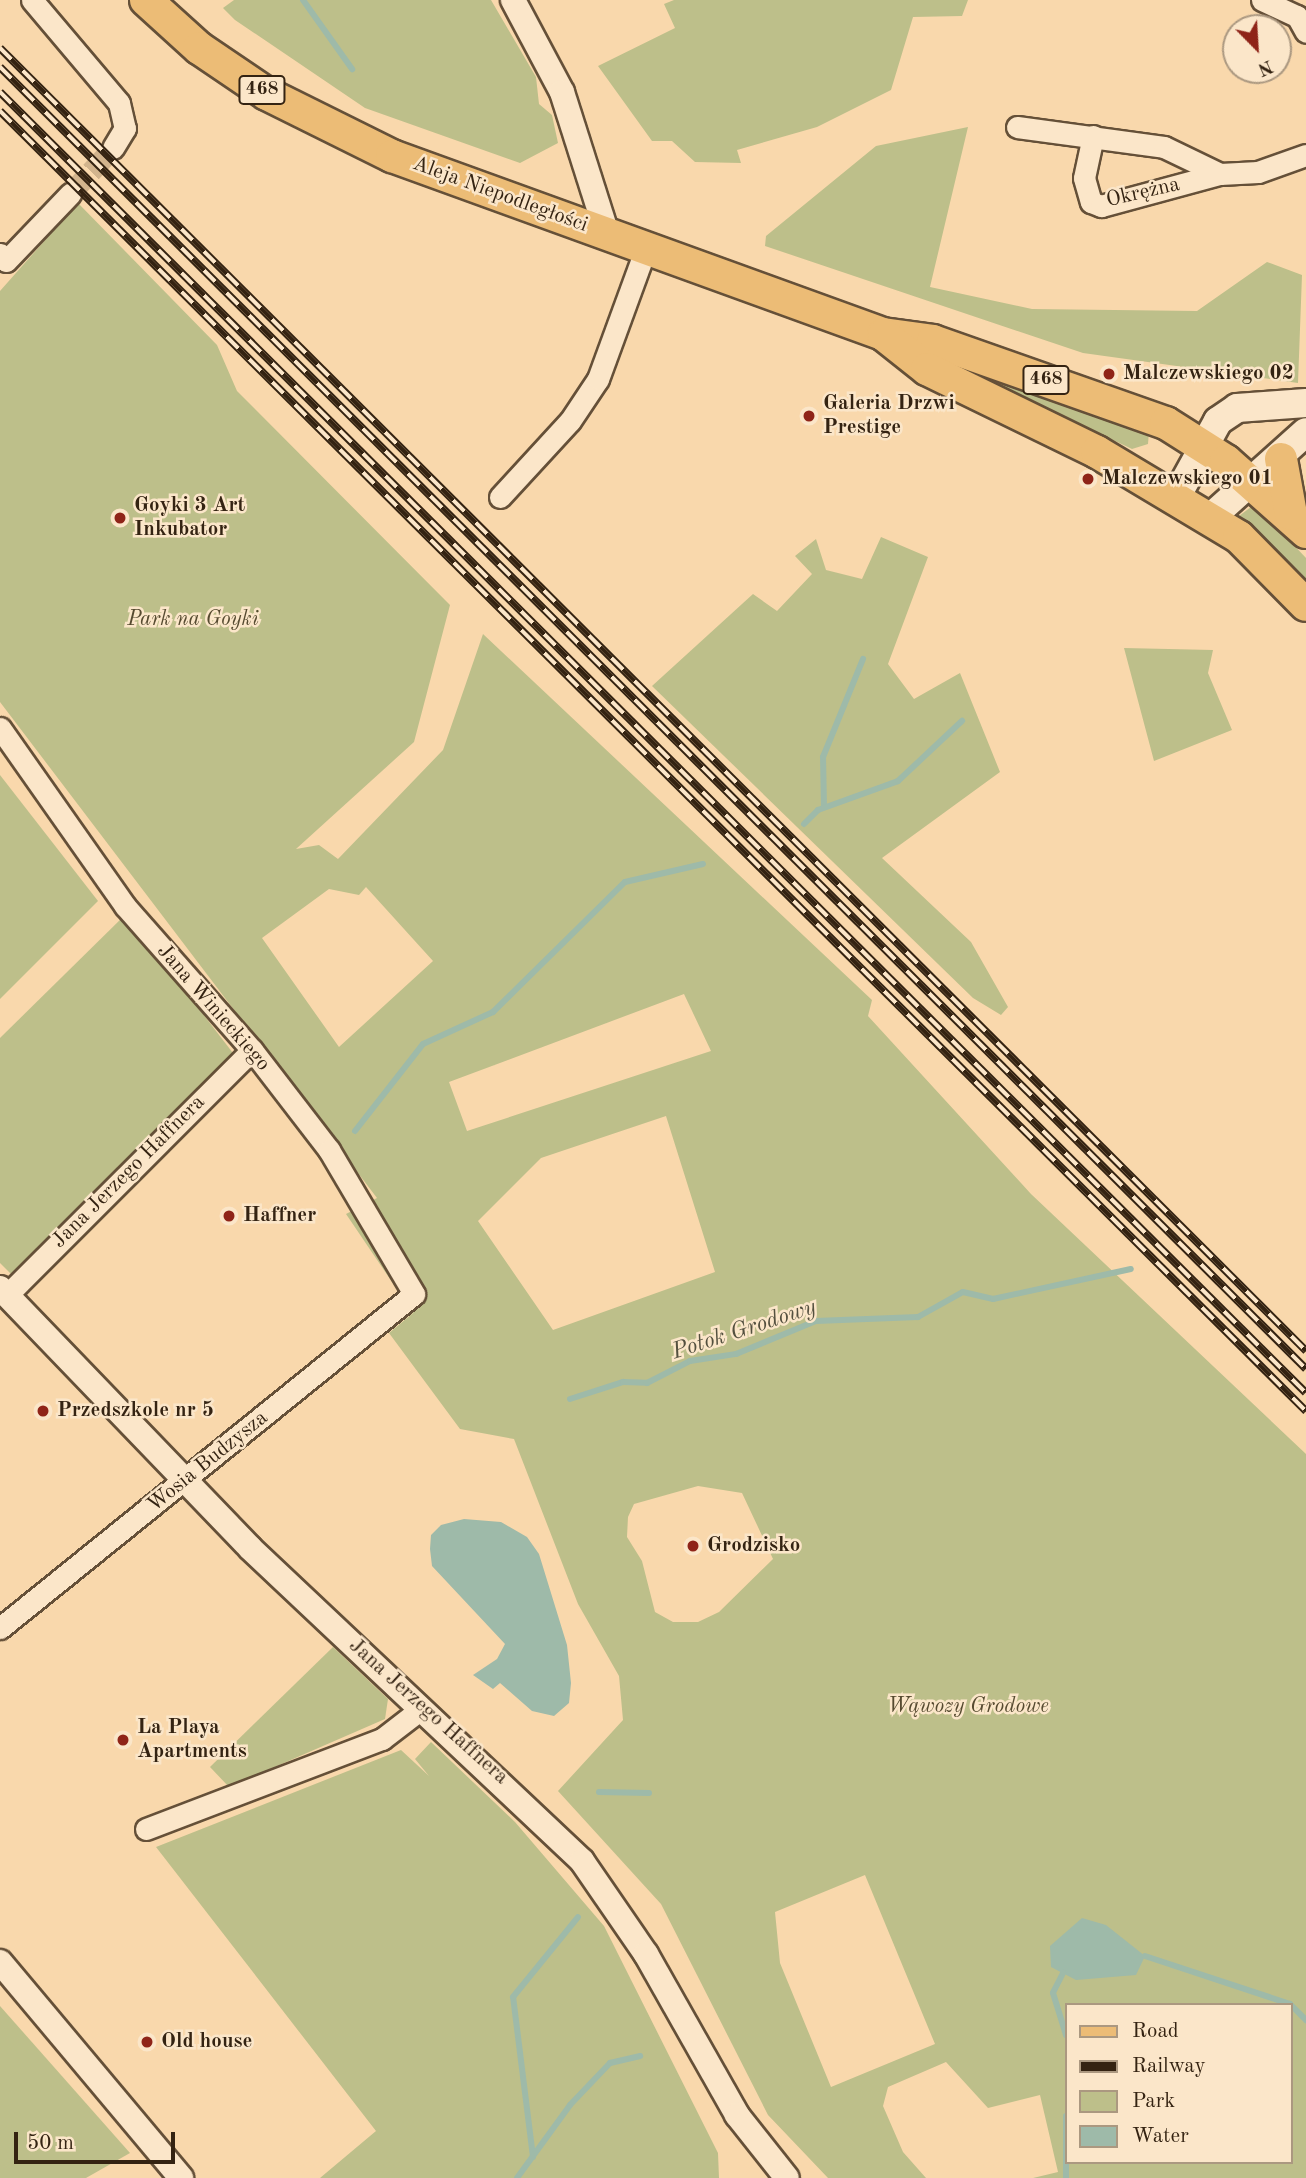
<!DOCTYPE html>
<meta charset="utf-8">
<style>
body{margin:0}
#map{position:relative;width:1306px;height:2178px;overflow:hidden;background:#f9d8ac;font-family:"Old Standard TT",serif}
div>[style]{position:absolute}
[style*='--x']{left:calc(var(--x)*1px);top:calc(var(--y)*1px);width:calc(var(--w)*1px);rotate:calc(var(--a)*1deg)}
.green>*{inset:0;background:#bdbf8a}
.water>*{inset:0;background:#9ebaa9}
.stream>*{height:6px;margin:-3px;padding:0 3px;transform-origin:3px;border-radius:3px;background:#9ebaa9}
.minor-tunnel>*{height:21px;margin-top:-10.5px;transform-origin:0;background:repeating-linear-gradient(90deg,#d2b48d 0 21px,transparent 0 31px)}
.roads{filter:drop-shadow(2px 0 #655038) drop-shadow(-2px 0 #655038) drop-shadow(0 2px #655038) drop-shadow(0 -2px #655038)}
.minor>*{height:21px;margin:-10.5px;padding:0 10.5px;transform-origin:10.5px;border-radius:10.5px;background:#fbe6c9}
.tertiary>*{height:24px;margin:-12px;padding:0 12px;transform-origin:12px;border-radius:12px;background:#fbe6c9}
.secondary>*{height:28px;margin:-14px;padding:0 14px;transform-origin:14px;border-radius:14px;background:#fbe6c9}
.primary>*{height:32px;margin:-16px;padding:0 16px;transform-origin:16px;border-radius:16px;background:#ecbc76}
.rail>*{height:8px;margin-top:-4px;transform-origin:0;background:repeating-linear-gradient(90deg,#fbe6c9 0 16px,#342312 0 32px);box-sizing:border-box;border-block:2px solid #342312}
.dots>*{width:19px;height:19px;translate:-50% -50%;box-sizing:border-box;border:4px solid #fbe6c9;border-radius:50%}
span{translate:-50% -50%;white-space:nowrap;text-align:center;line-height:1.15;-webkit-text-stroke:5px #fbe6c9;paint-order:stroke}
.shield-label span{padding:2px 5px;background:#fbe6c9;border:2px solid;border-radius:5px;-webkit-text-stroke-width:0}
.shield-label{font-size:19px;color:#342312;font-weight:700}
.street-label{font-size:21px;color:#342312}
.poi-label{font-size:21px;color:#342312;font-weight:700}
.left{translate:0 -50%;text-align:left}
.park-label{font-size:21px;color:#564a30;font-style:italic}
.water-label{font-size:23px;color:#54503f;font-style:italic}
.legend{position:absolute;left:1065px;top:2003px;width:228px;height:161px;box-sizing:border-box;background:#fbe6c9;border:2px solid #ab9880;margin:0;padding:9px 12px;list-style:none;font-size:21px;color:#342312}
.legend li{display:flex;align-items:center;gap:14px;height:35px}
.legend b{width:35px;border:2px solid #ab9880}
.north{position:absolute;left:1222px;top:14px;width:70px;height:70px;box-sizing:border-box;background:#fbe6c9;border:2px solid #ab9880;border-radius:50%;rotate:156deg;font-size:19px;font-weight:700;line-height:28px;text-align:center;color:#342312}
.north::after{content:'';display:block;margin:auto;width:24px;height:32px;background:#8f2418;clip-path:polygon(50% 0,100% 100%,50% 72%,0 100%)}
.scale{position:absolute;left:14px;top:2132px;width:161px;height:32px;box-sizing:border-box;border:4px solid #342312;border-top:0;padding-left:9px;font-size:21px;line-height:24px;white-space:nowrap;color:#342312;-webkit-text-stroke:5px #fbe6c9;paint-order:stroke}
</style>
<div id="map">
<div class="green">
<div style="clip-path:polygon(234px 0,491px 0,536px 77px,539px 104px,552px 115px,558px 143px,520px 163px,365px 108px,235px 20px,223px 8px)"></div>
<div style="clip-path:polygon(674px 0,968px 0,962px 16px,913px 17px,891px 90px,817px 127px,737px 150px,741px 163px,695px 162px,672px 141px,652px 141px,598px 66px,675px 28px,664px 4px)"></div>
<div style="clip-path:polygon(968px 127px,930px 287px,1032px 309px,1197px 311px,1267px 262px,1302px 275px,1298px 383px,1083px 353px,765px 246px,766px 236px,876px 146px)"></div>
<div style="clip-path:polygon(evenodd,78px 203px,217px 345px,237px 391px,450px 605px,414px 742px,296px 849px,319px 845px,338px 859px,443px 750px,483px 634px,872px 1000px,868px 1016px,1031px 1194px,1306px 1454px,1306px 2178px,1033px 2178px,1058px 2172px,1040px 2095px,988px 2108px,946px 2062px,888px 2087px,883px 2106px,903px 2152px,926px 2178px,828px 2178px,768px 2115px,661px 1904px,558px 1791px,623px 1720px,619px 1676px,578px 1604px,514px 1439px,460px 1429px,389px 1333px,413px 1313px,346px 1214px,377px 1198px,0 702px,0 291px,78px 203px,366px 887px,433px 961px,339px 1047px,262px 938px,329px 889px,359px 895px,366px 887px,78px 203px,684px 994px,711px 1051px,467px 1131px,449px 1082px,684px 994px,78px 203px,666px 1116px,715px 1272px,553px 1330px,478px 1221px,541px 1158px,666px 1116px,78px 203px,698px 1486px,742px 1493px,773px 1559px,719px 1612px,698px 1622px,673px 1622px,655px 1612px,642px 1561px,627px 1537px,628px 1517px,634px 1504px,698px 1486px,78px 203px,865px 1875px,935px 2044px,831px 2087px,780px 1963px,775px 1912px,865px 1875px,78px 203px,1066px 2005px,1290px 2005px,1290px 2162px,1066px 2162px,1066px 2005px)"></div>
<div style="clip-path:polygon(953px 364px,1149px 431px,1148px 444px,1132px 449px)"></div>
<div style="clip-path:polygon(1255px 504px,1306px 558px,1306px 584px,1235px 519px)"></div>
<div style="clip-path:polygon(881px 537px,928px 557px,888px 664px,914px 699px,960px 673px,1000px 772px,882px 858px,971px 942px,1008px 1007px,1001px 1015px,973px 998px,652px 686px,753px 594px,777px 611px,812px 574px,795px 556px,816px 539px,826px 570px,862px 579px)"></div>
<div style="clip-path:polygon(1124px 648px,1213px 650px,1208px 673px,1232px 730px,1154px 761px)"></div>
<div style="clip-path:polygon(0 775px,98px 901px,0 999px)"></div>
<div style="clip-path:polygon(126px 914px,236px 1057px,14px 1277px,0 1263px,0 1038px)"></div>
<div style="clip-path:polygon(333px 1647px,388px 1699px,385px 1719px,229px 1787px,210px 1767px)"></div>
<div style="clip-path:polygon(431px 1742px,515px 1822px,604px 1926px,718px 2153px,719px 2178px,320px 2178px,376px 2131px,156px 1847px,401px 1750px,429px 1776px,415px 1759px)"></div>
<div style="clip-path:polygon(0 2006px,130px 2153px,86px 2178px,0 2178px)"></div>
</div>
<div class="water">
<div style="clip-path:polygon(464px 1519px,501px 1522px,527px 1537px,539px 1554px,567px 1645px,571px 1683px,569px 1703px,554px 1716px,532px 1711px,500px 1683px,493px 1689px,473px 1675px,497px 1659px,505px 1644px,432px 1566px,430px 1549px,431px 1535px,441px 1525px)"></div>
<div style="clip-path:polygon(1082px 1918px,1106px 1925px,1145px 1956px,1136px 1975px,1076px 1980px,1051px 1967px,1050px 1946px)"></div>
</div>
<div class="stream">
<div style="--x:303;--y:0;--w:85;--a:54.6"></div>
<div style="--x:824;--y:807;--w:50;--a:-91.1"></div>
<div style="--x:823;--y:757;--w:106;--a:-67.8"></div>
<div style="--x:804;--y:824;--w:20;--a:-45"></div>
<div style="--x:818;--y:810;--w:85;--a:-19.9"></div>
<div style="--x:898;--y:781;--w:88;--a:-43.2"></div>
<div style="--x:355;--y:1131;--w:110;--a:-52"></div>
<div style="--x:423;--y:1044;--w:77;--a:-24.6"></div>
<div style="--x:493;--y:1012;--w:185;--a:-44.6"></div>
<div style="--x:625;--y:882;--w:80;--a:-13"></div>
<div style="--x:570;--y:1399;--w:56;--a:-17.8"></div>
<div style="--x:623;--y:1382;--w:24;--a:2"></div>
<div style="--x:647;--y:1383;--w:48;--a:-27.1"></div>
<div style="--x:690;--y:1361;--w:47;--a:-8.7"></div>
<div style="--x:736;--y:1354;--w:87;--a:-22.4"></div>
<div style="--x:816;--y:1321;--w:102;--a:-2.2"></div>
<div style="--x:918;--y:1317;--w:51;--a:-29.1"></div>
<div style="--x:963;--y:1292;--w:31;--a:13"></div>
<div style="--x:993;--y:1299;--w:141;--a:-12.3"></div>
<div style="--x:599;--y:1792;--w:50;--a:1.1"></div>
<div style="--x:1145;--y:1956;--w:153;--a:18.3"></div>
<div style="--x:1290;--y:2004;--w:23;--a:45"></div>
<div style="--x:1063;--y:1973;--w:22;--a:117"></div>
<div style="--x:1053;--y:1993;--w:44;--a:72.8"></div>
<div style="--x:533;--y:2157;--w:161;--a:-97.1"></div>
<div style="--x:513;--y:1997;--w:103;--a:-50.9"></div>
<div style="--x:517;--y:2178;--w:90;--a:-54"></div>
<div style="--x:570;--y:2105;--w:58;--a:-46.4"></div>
<div style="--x:610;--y:2063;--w:31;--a:-13"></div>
<div style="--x:1066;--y:2178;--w:62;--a:-90"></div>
</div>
<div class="minor-tunnel">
<div style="--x:70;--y:194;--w:63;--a:-46.9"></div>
</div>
<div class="roads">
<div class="minor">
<div style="--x:32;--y:0;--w:135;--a:49.8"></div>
<div style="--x:119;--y:103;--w:26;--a:77"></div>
<div style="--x:125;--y:128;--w:23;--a:121"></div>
<div style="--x:1262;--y:0;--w:38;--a:25"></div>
<div style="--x:1297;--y:16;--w:18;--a:61"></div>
<div style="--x:1017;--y:127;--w:148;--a:7.7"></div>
<div style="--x:1164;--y:147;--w:62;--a:25.7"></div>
<div style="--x:1220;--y:174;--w:38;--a:-3"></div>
<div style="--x:1258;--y:172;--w:51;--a:-19.5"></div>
<div style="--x:1093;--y:136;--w:43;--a:102.1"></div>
<div style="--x:1084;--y:178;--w:25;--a:74"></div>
<div style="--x:1091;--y:202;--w:11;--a:22"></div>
<div style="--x:1101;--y:206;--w:123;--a:-15.1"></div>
<div style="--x:0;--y:254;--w:9;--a:49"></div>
<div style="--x:6;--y:261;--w:93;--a:-46.3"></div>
<div style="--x:500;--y:497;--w:103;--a:-47.4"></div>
<div style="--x:570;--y:421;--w:50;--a:-56.3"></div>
<div style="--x:598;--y:379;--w:140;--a:-69.9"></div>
<div style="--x:0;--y:728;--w:218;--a:54.9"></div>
<div style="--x:125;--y:906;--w:192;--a:48.6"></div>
<div style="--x:252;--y:1050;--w:126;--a:52.4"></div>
<div style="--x:329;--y:1150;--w:167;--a:59.4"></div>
<div style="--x:414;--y:1294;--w:532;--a:141.1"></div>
<div style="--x:7;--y:1295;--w:346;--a:-45"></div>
<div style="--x:146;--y:1829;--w:253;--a:-20.9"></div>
<div style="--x:382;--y:1739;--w:49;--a:-37.6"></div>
</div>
<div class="tertiary">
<div style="--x:513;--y:0;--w:104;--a:62"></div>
<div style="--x:562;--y:92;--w:149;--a:72.4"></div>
<div style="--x:0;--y:1288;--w:361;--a:46.1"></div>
<div style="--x:250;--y:1548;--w:456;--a:43.3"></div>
<div style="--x:582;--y:1861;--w:113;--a:55.5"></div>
<div style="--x:646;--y:1954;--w:185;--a:60.5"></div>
<div style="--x:737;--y:2115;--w:80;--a:51.6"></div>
<div style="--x:0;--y:1962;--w:282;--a:50"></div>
</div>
<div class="secondary">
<div style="--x:1175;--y:499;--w:89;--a:-61.1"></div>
<div style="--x:1218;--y:421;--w:23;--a:-34"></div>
<div style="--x:1237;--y:408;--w:69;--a:-4.1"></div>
<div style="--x:1209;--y:519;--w:130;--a:-41.9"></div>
</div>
<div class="primary">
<div style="--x:146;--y:0;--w:72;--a:42.2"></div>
<div style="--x:199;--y:48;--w:82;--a:34.1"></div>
<div style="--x:267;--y:94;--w:140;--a:26.4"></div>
<div style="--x:392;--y:156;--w:522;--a:19.93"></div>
<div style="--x:883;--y:334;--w:50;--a:8"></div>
<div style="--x:933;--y:341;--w:247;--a:19.4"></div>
<div style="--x:1166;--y:423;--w:71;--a:32.3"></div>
<div style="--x:1226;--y:461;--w:107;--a:41.6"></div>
<div style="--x:884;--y:335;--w:55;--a:38.3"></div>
<div style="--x:927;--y:369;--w:189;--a:26"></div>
<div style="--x:1097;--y:452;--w:165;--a:30.9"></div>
<div style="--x:1239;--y:537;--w:95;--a:45.4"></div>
<div style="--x:1281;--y:459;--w:56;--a:79.7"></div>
</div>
</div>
<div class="rail">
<div style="--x:0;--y:48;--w:1845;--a:44.93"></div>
<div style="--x:0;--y:67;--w:1844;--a:44.91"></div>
<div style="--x:0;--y:92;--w:1843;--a:44.89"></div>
<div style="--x:0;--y:111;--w:1843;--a:44.87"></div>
</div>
<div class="dots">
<div style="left:1109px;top:374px;background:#8f2418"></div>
<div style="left:809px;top:416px;background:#8f2418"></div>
<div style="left:1088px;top:479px;background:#8f2418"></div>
<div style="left:120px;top:518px;background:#8f2418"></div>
<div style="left:229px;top:1216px;background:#8f2418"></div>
<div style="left:43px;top:1411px;background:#8f2418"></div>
<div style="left:693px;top:1546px;background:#8f2418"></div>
<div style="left:123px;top:1740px;background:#8f2418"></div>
<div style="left:147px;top:2042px;background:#8f2418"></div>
</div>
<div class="shield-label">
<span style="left:262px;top:90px">468</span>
<span style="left:1046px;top:380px">468</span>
</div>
<div class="street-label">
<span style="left:1143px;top:193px;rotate:-13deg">Okrężna</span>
<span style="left:500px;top:195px;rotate:20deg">Aleja Niepodległości</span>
<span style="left:213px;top:1008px;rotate:49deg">Jana Winieckiego</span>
<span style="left:129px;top:1172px;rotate:-45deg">Jana Jerzego Haffnera</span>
<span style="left:208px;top:1462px;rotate:-39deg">Wosia Budzysza</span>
<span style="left:428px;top:1712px;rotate:42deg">Jana Jerzego Haffnera</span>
</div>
<div class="poi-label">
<span class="left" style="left:1123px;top:374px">Malczewskiego 02</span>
<span class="left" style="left:823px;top:416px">Galeria Drzwi<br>Prestige</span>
<span class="left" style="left:1102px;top:479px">Malczewskiego 01</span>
<span class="left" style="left:134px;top:518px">Goyki 3 Art<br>Inkubator</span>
<span class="left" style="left:243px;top:1216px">Haffner</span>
<span class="left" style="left:57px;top:1411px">Przedszkole nr 5</span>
<span class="left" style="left:707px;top:1546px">Grodzisko</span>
<span class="left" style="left:137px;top:1740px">La Playa<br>Apartments</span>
<span class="left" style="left:161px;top:2042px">Old house</span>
</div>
<div class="park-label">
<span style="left:193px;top:620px">Park na Goyki</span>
<span style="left:968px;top:1707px">Wąwozy Grodowe</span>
</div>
<div class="water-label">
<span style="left:744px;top:1330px;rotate:-18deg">Potok Grodowy</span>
</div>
<ul class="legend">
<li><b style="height:9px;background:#ecbc76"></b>Road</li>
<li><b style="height:9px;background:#342312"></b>Railway</li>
<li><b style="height:19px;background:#bdbf8a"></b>Park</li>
<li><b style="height:19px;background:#9ebaa9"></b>Water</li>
</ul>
<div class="north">N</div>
<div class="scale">50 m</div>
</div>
